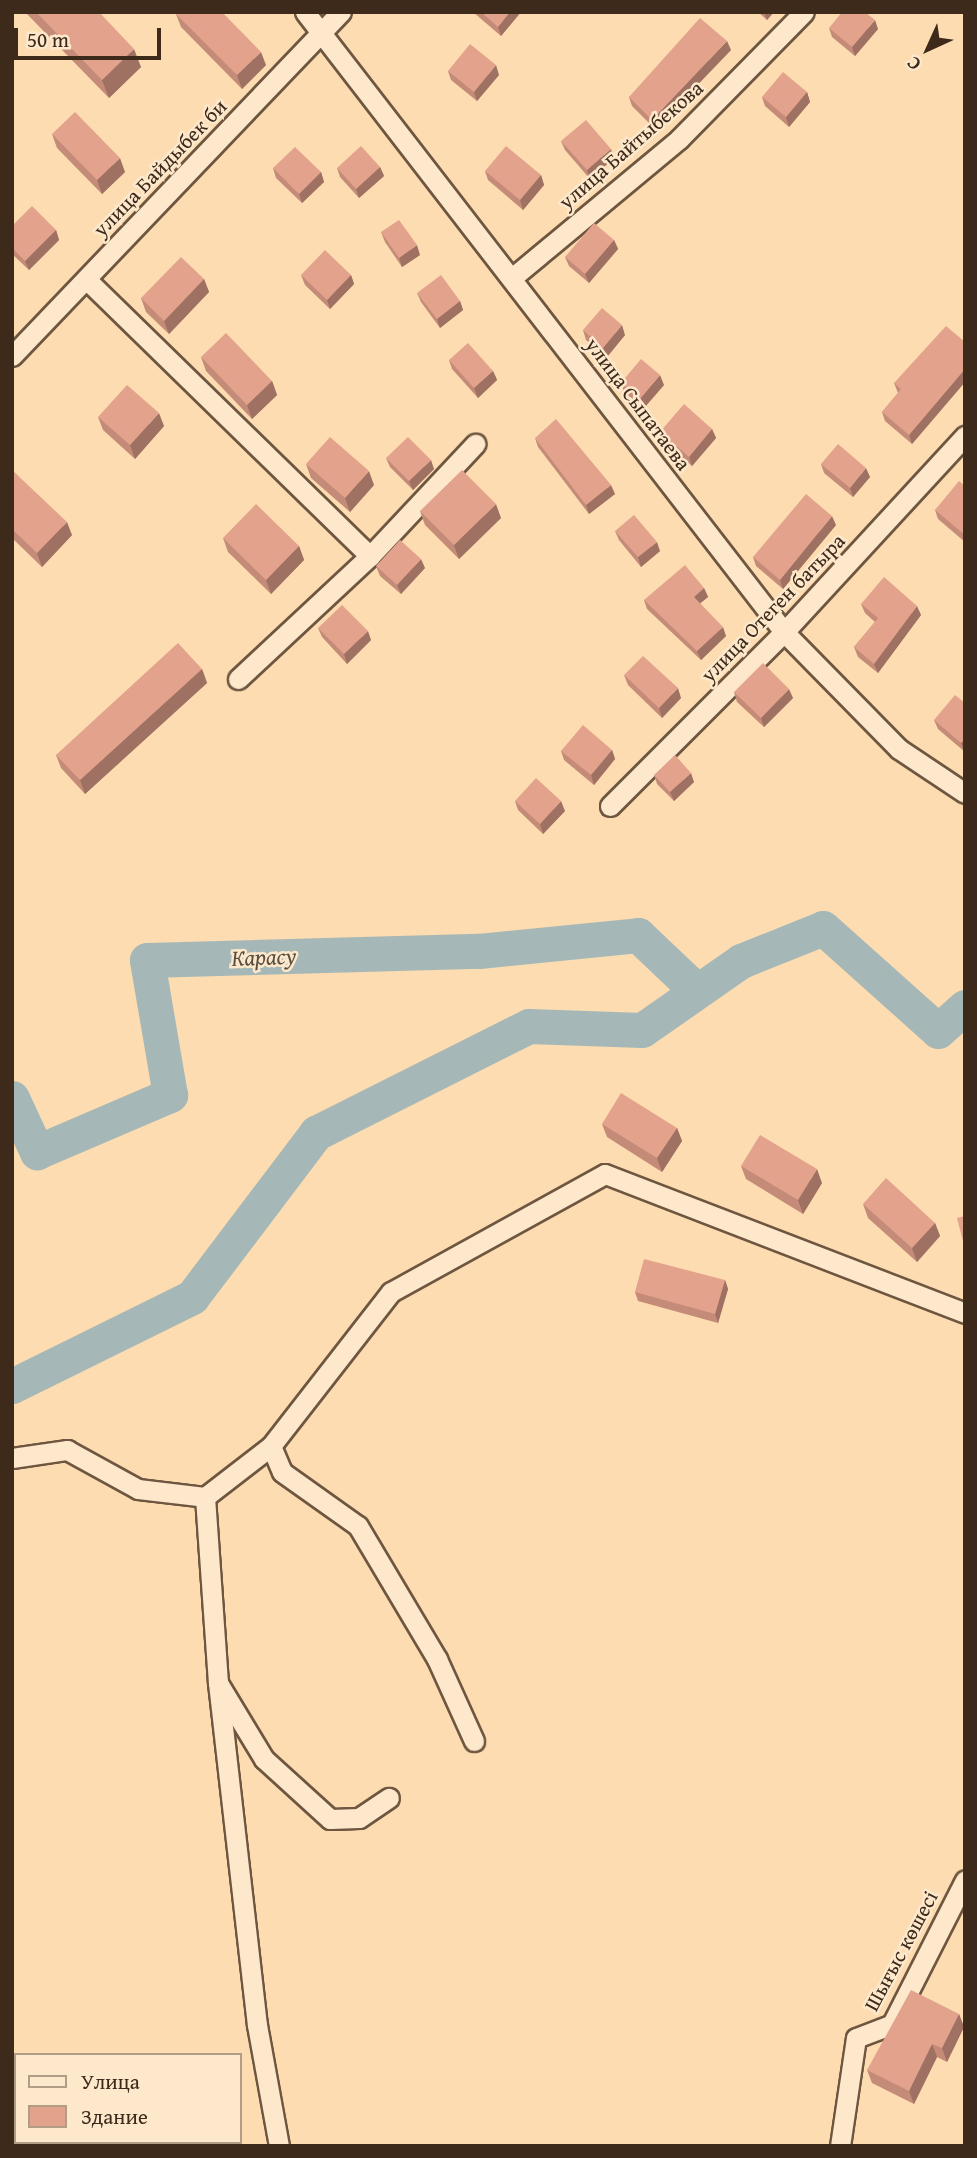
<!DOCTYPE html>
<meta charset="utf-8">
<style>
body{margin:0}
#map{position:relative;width:977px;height:2158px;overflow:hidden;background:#fcdcb0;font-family:"Gentium Book Plus",serif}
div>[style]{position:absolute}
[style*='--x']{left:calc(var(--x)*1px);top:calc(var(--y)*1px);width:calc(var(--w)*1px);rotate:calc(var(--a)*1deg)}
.river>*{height:35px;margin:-17.5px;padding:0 17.5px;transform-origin:17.5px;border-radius:17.5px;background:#a5b8b7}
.roads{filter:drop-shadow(2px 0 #6e5640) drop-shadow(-2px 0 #6e5640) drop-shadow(0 2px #6e5640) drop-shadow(0 -2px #6e5640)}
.minor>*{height:19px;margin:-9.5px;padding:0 9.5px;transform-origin:9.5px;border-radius:9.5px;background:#fde8cc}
.wall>*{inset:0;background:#c38b78}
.shaded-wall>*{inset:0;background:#9f7162}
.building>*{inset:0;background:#e3a28c}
span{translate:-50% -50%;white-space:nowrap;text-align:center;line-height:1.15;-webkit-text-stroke:5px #fde8cc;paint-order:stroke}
.street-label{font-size:21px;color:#3e2a1a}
.water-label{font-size:23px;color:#584e41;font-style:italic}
.frame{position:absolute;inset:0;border:14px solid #3e2a1a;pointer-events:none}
.legend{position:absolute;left:14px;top:2053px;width:228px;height:91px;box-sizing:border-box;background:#fde8cc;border:2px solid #b19c85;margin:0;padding:9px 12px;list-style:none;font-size:21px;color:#3e2a1a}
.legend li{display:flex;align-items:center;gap:14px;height:35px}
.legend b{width:35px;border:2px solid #b19c85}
.north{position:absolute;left:893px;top:14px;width:70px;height:70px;-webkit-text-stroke:5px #fde8cc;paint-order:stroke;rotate:225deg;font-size:19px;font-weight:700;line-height:28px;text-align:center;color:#3e2a1a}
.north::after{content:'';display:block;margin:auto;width:24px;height:32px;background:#3e2a1a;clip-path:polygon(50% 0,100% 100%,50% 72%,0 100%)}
.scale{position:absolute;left:14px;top:28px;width:147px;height:32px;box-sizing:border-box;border:4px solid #3e2a1a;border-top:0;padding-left:9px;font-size:21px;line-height:24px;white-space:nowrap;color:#3e2a1a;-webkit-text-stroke:5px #fde8cc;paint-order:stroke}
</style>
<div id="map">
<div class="river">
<div style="--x:12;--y:1098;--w:60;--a:65.2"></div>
<div style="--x:37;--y:1152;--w:145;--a:-23.2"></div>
<div style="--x:170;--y:1095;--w:137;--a:-99.7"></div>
<div style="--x:147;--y:960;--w:332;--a:-1.6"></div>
<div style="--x:479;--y:951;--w:160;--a:-5.7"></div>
<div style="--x:638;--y:935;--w:81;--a:43.5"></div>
<div style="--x:12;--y:1386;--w:201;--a:-26.3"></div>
<div style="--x:192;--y:1297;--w:206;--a:-52.9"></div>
<div style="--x:316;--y:1133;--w:238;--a:-26.7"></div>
<div style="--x:529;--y:1026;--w:113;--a:2"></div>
<div style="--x:642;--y:1030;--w:121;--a:-34.9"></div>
<div style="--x:741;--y:961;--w:88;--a:-21.9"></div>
<div style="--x:823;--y:928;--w:154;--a:41.8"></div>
<div style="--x:938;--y:1031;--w:36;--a:-42"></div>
</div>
<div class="roads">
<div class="minor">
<div style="--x:305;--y:12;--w:783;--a:52.31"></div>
<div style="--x:784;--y:632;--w:164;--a:45.5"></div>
<div style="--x:899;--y:749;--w:79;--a:33.7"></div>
<div style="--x:513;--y:277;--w:216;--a:-39.7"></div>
<div style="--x:679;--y:139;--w:178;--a:-45.5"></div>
<div style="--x:86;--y:279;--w:397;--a:44.3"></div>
<div style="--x:12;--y:356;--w:476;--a:-46.3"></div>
<div style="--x:238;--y:679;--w:180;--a:-43"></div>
<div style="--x:370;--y:556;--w:154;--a:-46.8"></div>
<div style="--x:610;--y:806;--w:246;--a:-45"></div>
<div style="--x:784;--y:632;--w:267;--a:-47.3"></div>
<div style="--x:271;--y:1446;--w:28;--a:67"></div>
<div style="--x:282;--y:1472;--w:93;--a:35.4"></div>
<div style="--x:358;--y:1526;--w:155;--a:59.3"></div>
<div style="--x:437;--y:1659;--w:90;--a:65.7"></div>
<div style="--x:12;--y:1458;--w:56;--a:-8.3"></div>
<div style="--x:67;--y:1450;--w:81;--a:28.8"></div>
<div style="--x:138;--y:1489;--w:67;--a:6.8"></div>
<div style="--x:205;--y:1497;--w:83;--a:-37.7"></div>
<div style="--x:271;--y:1446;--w:195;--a:-52.1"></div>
<div style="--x:391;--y:1292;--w:244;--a:-28.9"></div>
<div style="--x:605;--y:1174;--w:386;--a:21.1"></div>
<div style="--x:205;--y:1497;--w:186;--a:86"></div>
<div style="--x:218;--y:1683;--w:89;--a:58.8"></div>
<div style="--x:264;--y:1759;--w:89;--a:42.3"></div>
<div style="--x:330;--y:1819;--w:29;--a:-2"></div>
<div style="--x:359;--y:1818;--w:36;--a:-34"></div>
<div style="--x:218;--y:1683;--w:344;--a:83.5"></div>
<div style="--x:257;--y:2025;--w:123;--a:79.7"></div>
<div style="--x:840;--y:2146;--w:109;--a:-81.6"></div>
<div style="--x:856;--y:2038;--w:39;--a:-21"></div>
<div style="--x:892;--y:2024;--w:161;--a:-63.1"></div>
</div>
</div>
<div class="wall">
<div style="clip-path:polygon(25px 12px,99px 12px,141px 67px,109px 98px)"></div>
<div style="clip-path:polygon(473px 12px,521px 12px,501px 36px)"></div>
<div style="clip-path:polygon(758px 12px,774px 12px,767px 20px)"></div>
<div style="clip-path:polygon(176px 14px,266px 65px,242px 89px,181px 27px)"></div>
<div style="clip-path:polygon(829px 28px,878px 29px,855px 56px,832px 37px)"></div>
<div style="clip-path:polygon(731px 50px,655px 129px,632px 106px,629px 97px)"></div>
<div style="clip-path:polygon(448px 71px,499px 75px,477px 101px,451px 80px)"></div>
<div style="clip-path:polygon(807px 92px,810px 102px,789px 127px,765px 106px,762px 97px)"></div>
<div style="clip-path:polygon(52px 134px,125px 172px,102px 194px,57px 148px)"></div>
<div style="clip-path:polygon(561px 141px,614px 158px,590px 179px,565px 150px)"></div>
<div style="clip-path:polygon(380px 167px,384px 176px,359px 198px,340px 177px,337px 168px)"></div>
<div style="clip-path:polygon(273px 168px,321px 172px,324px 182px,302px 203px,276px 178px)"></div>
<div style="clip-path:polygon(485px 171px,541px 175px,544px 185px,523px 210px,488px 180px)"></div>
<div style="clip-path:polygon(12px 226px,56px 230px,59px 240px,29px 270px,12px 254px)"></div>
<div style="clip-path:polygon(381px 232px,420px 255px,402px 267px,385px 242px)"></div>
<div style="clip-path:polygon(614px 240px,618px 249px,589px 283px,569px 266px,565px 257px)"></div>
<div style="clip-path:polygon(301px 275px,351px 275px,354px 284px,330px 309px,305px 285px)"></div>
<div style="clip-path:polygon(204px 279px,209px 292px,169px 334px,146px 312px,141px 298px)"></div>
<div style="clip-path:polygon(417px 293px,460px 301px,463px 310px,440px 328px,421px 302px)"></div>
<div style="clip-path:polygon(583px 330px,625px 335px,607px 357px,586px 340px)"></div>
<div style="clip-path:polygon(965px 342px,965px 382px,912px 444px,885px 421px,882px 412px,898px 393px,894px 383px)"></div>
<div style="clip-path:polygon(201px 357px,272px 381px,277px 395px,252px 419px,206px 371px)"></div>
<div style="clip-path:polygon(449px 360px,493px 371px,497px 380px,478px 398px,452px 369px)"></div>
<div style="clip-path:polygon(621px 383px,664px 385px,644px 408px,624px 392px)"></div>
<div style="clip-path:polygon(98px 417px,164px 426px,135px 459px,103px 430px)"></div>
<div style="clip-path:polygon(712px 429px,716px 438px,692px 466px,663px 442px,660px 432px)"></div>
<div style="clip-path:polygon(535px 438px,615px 494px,589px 514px,538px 447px)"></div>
<div style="clip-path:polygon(386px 458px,434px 469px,413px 490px,390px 467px)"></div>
<div style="clip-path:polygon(306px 464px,374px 485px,350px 512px,311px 478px)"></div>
<div style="clip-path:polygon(821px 464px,870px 477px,853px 497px,824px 473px)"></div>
<div style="clip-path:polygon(12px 470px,72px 535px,42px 567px,12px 538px)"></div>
<div style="clip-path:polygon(965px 486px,965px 542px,938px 519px,935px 510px)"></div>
<div style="clip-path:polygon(420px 511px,501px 518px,459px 559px,425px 525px)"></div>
<div style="clip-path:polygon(836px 525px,783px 589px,756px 566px,753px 557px)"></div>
<div style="clip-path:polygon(615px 531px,660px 551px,641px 567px,619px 540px)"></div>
<div style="clip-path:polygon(223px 538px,299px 546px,304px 560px,271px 594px,228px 552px)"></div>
<div style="clip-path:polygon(376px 566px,425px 568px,401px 594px,380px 576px)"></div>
<div style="clip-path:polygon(704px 588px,708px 597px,700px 603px,726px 636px,701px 660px,647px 609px,644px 600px)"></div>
<div style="clip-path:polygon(861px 604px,921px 615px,878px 673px,858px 657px,854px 647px,875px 622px,865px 613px)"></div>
<div style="clip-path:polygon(318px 628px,371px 640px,347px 664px,322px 637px)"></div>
<div style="clip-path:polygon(202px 669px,207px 683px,85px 794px,61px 768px,56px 755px)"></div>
<div style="clip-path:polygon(624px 675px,681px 698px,662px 718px,628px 685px)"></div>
<div style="clip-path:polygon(734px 692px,793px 698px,764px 727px,737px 702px)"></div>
<div style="clip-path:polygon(965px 703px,965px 752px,938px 729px,934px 720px)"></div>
<div style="clip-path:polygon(612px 750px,615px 759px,594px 785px,564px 760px,561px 751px)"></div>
<div style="clip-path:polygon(654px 775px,694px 782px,674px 801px,657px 784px)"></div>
<div style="clip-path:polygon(515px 801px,565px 811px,543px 834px,518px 810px)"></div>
<div style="clip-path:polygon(602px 1124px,677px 1128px,682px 1141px,662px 1172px,607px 1137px)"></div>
<div style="clip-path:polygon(741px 1166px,822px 1183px,803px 1214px,746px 1179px)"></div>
<div style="clip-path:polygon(863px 1204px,935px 1223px,940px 1236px,917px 1262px,868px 1218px)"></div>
<div style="clip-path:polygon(725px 1280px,728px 1289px,718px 1323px,638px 1301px,635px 1292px)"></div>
<div style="clip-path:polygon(959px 2014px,964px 2027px,947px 2062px,937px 2057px,914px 2104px,872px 2083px,867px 2070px)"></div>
</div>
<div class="shaded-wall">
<div style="clip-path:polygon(510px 12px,521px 12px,501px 36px,498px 27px)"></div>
<div style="clip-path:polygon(764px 12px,774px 12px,767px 20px)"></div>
<div style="clip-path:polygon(875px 20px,878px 29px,855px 56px,852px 47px)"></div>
<div style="clip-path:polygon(727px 41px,731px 50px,655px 129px,652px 120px)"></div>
<div style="clip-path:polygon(134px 49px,141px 67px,109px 98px,102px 80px)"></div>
<div style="clip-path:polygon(261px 52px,266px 65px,242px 89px,237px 75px)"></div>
<div style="clip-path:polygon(496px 65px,499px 75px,477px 101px,474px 92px)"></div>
<div style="clip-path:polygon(807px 92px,810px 102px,789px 127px,786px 117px)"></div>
<div style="clip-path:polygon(611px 149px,614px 158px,590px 179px,587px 170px)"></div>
<div style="clip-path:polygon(120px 158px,125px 172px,102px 194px,97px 180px)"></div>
<div style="clip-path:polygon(380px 167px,384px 176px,359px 198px,356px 189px)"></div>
<div style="clip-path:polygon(321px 172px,324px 182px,302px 203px,299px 194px)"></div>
<div style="clip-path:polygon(541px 175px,544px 185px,523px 210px,520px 200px)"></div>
<div style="clip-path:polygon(56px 230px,59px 240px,29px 270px,25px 261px)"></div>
<div style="clip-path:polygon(614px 240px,618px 249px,589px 283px,585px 274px)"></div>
<div style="clip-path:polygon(417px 245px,420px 255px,402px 267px,399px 258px)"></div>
<div style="clip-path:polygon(351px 275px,354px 284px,330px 309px,327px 300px)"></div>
<div style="clip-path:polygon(204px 279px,209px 292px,169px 334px,164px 321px)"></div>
<div style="clip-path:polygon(460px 301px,463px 310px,440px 328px,437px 319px)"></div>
<div style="clip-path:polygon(622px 325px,625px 335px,607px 357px,603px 348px)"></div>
<div style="clip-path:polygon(965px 369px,965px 382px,912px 444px,909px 435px)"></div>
<div style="clip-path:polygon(493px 371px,497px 380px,478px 398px,474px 388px)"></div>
<div style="clip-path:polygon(660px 375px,664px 385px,644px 408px,640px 399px)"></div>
<div style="clip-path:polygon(272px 381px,277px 395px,252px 419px,247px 405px)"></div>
<div style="clip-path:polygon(159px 413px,164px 426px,135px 459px,130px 445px)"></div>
<div style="clip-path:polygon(712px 429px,716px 438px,692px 466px,689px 457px)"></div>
<div style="clip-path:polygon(431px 460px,434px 469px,413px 490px,409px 481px)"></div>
<div style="clip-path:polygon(866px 468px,870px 477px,853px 497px,850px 488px)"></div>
<div style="clip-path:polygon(369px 471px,374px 485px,350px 512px,345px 498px)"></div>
<div style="clip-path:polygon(611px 485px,615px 494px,589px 514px,586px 505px)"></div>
<div style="clip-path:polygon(496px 504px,501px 518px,459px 559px,454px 545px)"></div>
<div style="clip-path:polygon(832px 516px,836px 525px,783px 589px,780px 580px)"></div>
<div style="clip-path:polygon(67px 522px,72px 535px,42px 567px,37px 553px)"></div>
<div style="clip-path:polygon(657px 542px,660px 551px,641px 567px,638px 557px)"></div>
<div style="clip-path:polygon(299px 546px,304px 560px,271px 594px,266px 580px)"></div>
<div style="clip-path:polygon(421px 559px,425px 568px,401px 594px,397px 585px)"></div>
<div style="clip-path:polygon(704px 588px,708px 597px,697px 606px,694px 597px)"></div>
<div style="clip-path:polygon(917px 606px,921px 615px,878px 673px,874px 664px)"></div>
<div style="clip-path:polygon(723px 627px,726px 636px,701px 660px,697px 651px)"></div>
<div style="clip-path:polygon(368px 631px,371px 640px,347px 664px,344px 654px)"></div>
<div style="clip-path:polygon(202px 669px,207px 683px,85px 794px,80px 780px)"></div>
<div style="clip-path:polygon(678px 688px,681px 698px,662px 718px,659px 708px)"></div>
<div style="clip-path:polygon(789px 689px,793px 698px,764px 727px,761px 718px)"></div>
<div style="clip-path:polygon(965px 739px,965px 752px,961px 743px)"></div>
<div style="clip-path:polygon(612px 750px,615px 759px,594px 785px,591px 775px)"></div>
<div style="clip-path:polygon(691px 773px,694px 782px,674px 801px,670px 792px)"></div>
<div style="clip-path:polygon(561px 801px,565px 811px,543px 834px,540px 824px)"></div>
<div style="clip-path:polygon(677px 1128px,682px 1141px,662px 1172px,657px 1158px)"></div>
<div style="clip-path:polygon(817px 1169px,822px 1183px,803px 1214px,798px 1200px)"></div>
<div style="clip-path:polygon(935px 1223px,940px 1236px,917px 1262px,912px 1248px)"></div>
<div style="clip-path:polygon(725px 1280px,728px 1289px,718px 1323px,715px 1314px)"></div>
<div style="clip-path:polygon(959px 2014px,964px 2027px,947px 2062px,942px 2048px)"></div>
<div style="clip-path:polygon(932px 2044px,937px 2057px,914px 2104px,909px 2091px)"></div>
</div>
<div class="building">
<div style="clip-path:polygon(36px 12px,99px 12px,134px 49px,102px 80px)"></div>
<div style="clip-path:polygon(177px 12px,222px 12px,261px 52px,237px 75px,176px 14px)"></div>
<div style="clip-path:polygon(481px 12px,510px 12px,498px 27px)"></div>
<div style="clip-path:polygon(842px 12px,865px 12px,875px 20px,852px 47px,829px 28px)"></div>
<div style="clip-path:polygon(700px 18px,727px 41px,652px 120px,629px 97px)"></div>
<div style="clip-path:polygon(470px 44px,496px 65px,474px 92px,448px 71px)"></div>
<div style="clip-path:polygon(783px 72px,807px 92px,786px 117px,762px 97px)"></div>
<div style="clip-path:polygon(75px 112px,120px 158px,97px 180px,52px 134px)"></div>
<div style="clip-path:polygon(586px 120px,611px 149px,587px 170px,561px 141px)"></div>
<div style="clip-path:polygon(361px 146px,380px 167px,356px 189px,337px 168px)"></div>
<div style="clip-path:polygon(506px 146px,541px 175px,520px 200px,485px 171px)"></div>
<div style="clip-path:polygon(295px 147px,321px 172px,299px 194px,273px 168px)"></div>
<div style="clip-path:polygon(32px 206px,56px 230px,25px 261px,12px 248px,12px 226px)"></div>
<div style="clip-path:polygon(399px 220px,417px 245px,399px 258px,381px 232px)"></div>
<div style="clip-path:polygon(594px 223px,614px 240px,585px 274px,565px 257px)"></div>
<div style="clip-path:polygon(325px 250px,351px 275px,327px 300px,301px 275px)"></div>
<div style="clip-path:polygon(181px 257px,204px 279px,164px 321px,141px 298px)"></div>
<div style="clip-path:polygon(441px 275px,460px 301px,437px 319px,417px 293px)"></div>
<div style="clip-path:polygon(602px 308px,622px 325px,603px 348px,583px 330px)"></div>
<div style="clip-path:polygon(946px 326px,965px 342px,965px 369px,909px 435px,882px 412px,901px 389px,894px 383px)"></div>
<div style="clip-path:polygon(226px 333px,272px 381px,247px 405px,201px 357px)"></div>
<div style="clip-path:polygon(468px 343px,493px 371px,474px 388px,449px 360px)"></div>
<div style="clip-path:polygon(641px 359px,660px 375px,640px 399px,621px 383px)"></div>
<div style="clip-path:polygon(127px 385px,159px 413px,130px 445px,98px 417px)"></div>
<div style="clip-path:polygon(684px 404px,712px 429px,689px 457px,660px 432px)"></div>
<div style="clip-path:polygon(556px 419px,611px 485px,586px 505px,535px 438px)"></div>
<div style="clip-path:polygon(330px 437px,369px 471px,345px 498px,306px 464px)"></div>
<div style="clip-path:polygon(408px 437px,431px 460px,409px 481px,386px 458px)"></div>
<div style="clip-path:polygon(838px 444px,866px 468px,850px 488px,821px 464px)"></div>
<div style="clip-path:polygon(12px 470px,67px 522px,37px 553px,12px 529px)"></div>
<div style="clip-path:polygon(462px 470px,496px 504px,454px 545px,420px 511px)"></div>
<div style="clip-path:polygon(959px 481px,965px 486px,965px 535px,935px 510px)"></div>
<div style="clip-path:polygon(806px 494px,832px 516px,780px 580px,753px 557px)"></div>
<div style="clip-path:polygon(256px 504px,299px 546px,266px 580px,223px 538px)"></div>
<div style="clip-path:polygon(634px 515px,657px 542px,638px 557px,615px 531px)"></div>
<div style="clip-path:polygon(400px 540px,421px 559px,397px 585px,376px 566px)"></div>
<div style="clip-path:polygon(685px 565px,704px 588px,694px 597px,723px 627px,697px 651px,644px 600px)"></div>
<div style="clip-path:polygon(884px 577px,917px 606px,874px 664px,854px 647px,878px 618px,861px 604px)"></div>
<div style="clip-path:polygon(342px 605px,368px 631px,344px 654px,318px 628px)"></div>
<div style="clip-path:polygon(178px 643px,202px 669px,80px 780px,56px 755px)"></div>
<div style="clip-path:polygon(643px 656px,678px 688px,659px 708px,624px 675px)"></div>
<div style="clip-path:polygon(763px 663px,789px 689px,761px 718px,734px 692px)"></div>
<div style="clip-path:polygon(955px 695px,965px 703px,965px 739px,961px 743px,934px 720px)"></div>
<div style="clip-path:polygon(583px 725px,612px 750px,591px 775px,561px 751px)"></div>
<div style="clip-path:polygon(675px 755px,691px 773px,670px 792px,654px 775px)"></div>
<div style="clip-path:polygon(536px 778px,561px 801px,540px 824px,515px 801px)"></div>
<div style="clip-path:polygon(621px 1093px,677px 1128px,657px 1158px,602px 1124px)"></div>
<div style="clip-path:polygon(760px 1135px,817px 1169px,798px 1200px,741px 1166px)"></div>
<div style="clip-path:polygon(886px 1178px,935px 1223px,912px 1248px,863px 1204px)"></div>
<div style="clip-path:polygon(965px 1216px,965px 1249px,957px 1218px)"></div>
<div style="clip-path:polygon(644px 1259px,725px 1280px,715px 1314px,635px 1292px)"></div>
<div style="clip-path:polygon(911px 1990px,959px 2014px,942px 2048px,932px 2044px,909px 2091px,867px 2070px)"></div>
</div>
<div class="street-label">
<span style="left:631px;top:145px;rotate:-41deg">улица Байтыбекова</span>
<span style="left:160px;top:168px;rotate:-46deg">улица Байдыбек би</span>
<span style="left:638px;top:404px;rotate:53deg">улица Сыпатаева</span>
<span style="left:773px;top:608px;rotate:-46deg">улица Отеген батыра</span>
<span style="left:901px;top:1951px;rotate:-62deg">Шығыс көшесі</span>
</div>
<div class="water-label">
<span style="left:264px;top:957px;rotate:-2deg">Карасу</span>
</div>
<div class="frame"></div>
<ul class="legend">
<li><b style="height:9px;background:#fde8cc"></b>Улица</li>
<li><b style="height:19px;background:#e3a28c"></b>Здание</li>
</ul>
<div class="north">С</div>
<div class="scale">50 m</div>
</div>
